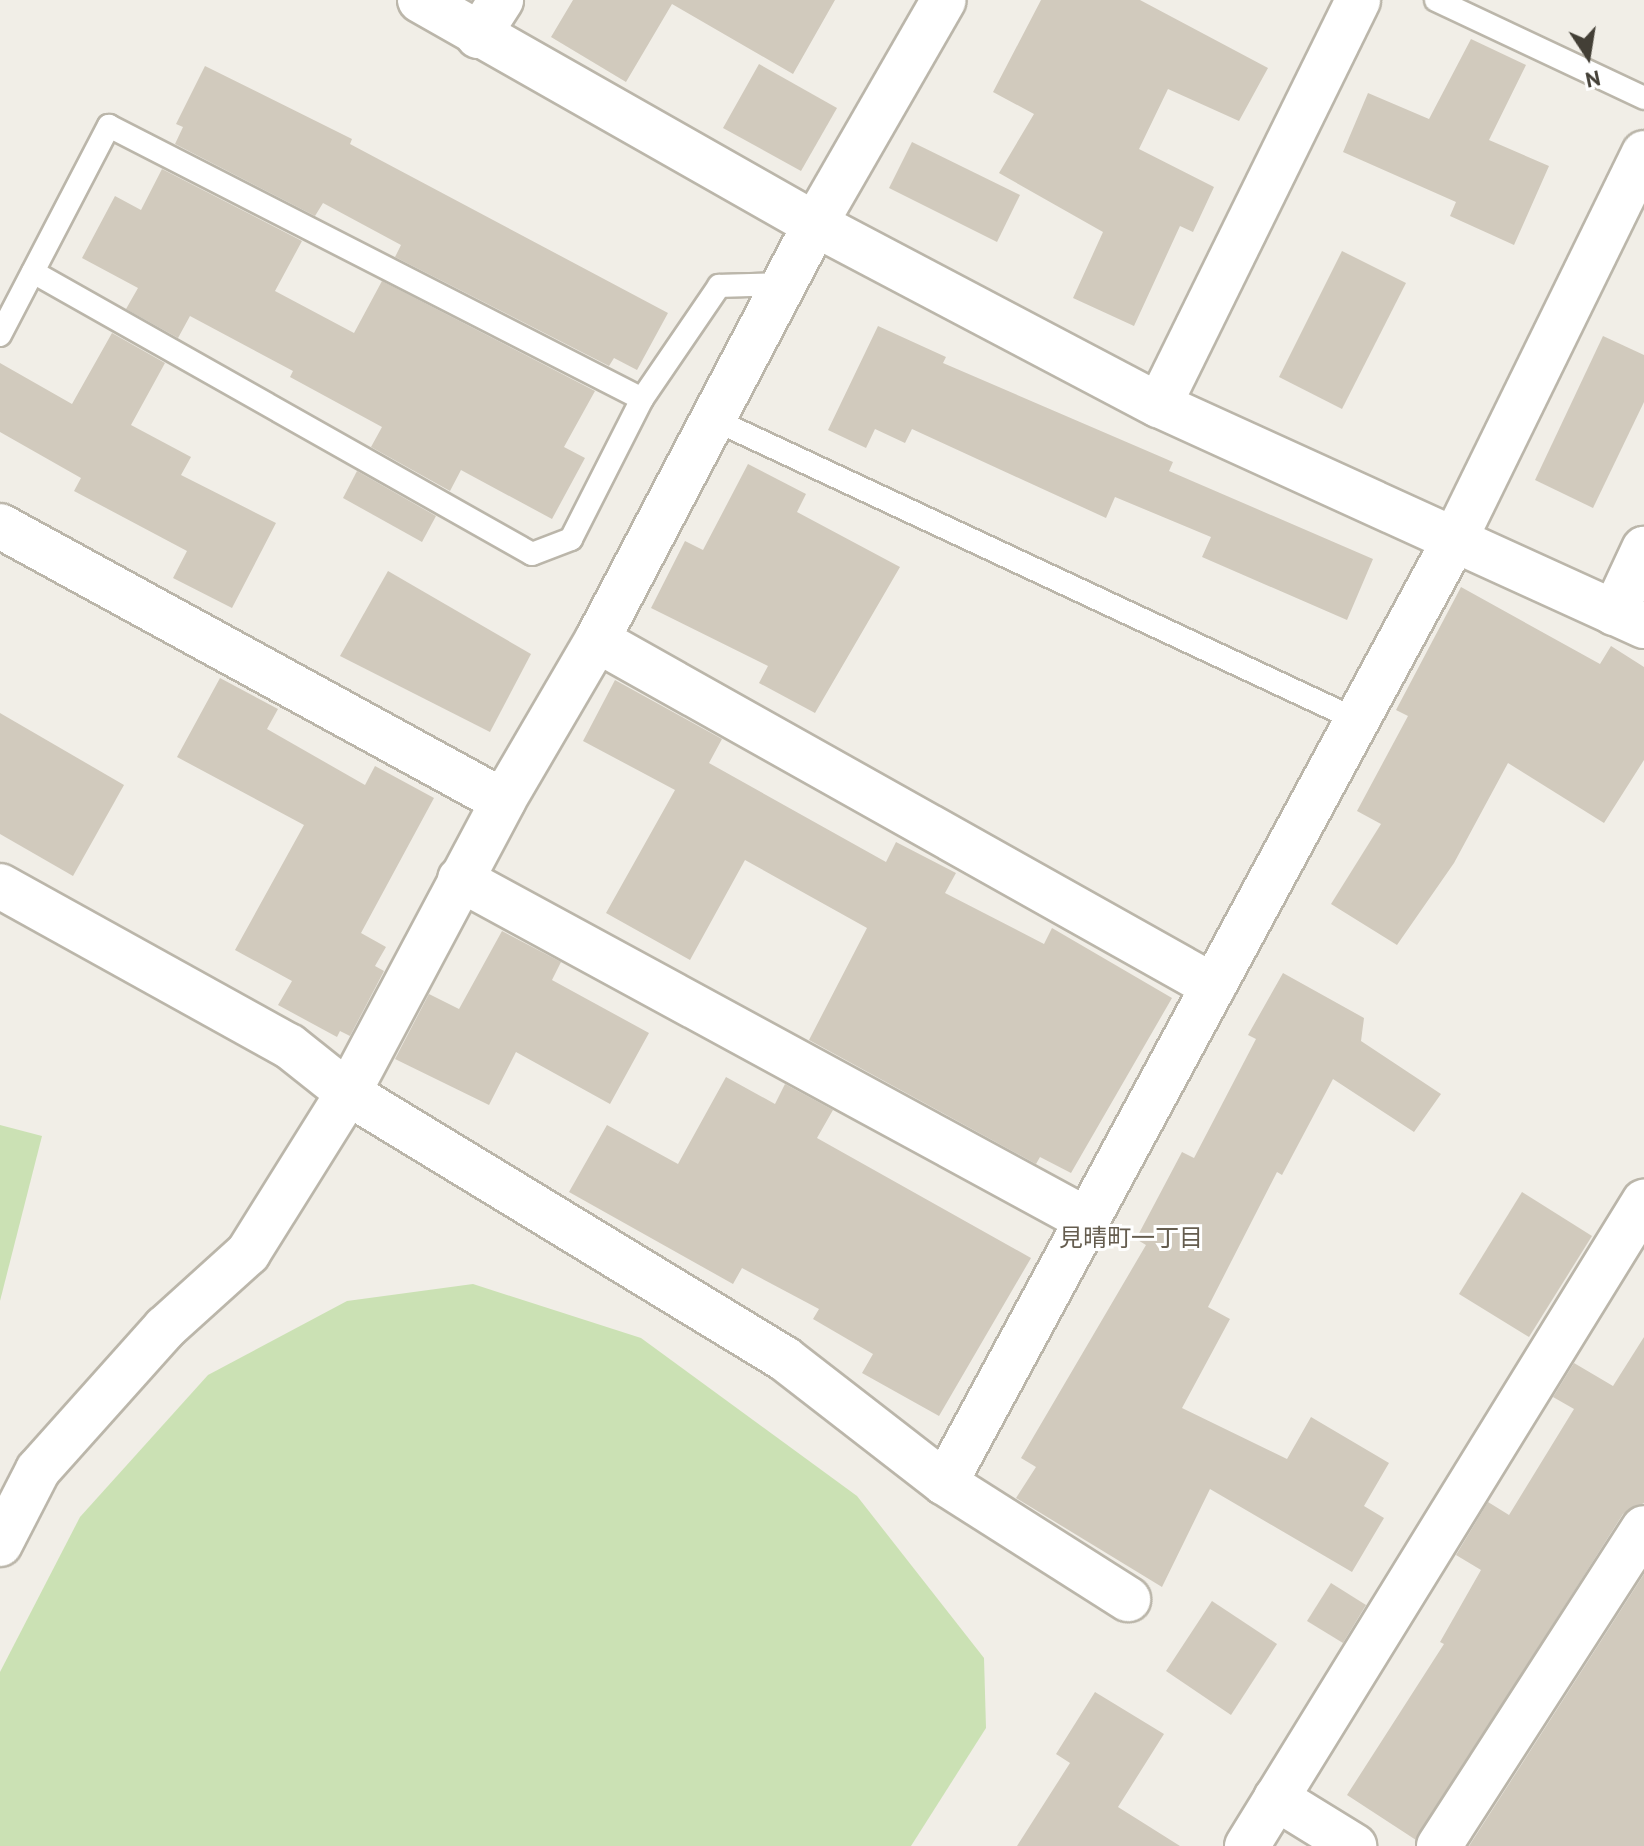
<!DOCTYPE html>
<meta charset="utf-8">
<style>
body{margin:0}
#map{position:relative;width:1644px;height:1846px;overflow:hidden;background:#f1eee7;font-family:"PT Sans","Noto Sans JP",sans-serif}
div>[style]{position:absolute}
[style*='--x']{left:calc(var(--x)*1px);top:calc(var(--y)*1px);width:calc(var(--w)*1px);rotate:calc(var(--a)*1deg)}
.green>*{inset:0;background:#cbe1b4}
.building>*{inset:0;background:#d1cabd}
.roads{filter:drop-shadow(2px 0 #bbb6aa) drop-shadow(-2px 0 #bbb6aa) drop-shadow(0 2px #bbb6aa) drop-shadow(0 -2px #bbb6aa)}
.lane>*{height:22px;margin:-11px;padding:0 11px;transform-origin:11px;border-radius:11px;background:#fff}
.street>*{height:44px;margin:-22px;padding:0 22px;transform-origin:22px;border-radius:22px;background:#fff}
span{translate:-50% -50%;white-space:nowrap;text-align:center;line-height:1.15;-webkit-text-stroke:6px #fff;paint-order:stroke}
.neighbourhood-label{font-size:24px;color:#655d4f}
.north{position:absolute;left:1548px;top:16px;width:80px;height:80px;-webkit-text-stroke:6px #fff;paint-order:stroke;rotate:168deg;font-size:22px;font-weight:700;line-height:32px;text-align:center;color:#433f36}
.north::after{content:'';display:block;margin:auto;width:28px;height:36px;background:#433f36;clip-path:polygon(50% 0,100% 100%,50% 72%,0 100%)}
</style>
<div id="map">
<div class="green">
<div style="clip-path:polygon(0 1125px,42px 1136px,0 1301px)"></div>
<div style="clip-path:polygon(473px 1284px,641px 1338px,857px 1496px,984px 1658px,986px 1728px,911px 1846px,0 1846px,0 1672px,80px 1517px,208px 1375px,347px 1301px)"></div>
</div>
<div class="building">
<div style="clip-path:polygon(573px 0,835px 0,793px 74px,672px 4px,626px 82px,551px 37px)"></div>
<div style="clip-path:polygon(1041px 0,1140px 0,1268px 68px,1239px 121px,1168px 89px,1139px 149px,1214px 187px,1193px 232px,1180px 226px,1134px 326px,1073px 298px,1103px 232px,999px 173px,1034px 114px,993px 92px)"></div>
<div style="clip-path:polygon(1471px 39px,1526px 65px,1489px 140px,1549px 166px,1514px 245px,1450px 216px,1456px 202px,1343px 152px,1368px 93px,1429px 119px)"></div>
<div style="clip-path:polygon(759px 64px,837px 108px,801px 171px,723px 128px)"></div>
<div style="clip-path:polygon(205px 66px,352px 139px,350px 144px,668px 313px,637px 370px,614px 358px,609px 366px,395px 257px,401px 245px,323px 203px,315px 216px,175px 144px,183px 127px,176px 124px)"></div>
<div style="clip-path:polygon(912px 142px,1020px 195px,997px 242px,889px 188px)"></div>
<div style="clip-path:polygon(162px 169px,302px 241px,275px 291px,354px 333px,382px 281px,595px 391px,564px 447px,585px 458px,552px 519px,461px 470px,450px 491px,371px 447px,382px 427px,290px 377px,293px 371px,190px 316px,178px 338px,126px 309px,138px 288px,82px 258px,115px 196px,141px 210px)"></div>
<div style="clip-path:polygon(1342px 251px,1406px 283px,1342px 409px,1279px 377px)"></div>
<div style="clip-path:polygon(878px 326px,946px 357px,943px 363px,1173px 462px,1169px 471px,1373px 559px,1347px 620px,1202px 557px,1211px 537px,1115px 497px,1106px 518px,912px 429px,905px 443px,875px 429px,866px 448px,828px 430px)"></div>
<div style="clip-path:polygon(112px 333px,165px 363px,131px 425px,191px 457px,181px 475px,276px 523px,232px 608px,173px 578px,187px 551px,74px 491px,81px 478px,0 432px,0 363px,72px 404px)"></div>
<div style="clip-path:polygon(1603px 336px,1644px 355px,1644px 402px,1593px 508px,1535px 480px)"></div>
<div style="clip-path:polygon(748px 464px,806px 494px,797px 512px,900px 567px,815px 713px,759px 683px,768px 666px,651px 608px,685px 541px,703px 550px)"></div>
<div style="clip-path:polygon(357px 471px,436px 516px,422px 542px,343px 498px)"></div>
<div style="clip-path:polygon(388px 571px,531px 654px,490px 732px,340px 656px)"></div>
<div style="clip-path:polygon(1461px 587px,1600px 664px,1611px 646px,1644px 667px,1644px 760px,1604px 823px,1508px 763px,1454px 863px,1397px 945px,1331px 904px,1381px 824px,1357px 811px,1408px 716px,1396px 710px)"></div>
<div style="clip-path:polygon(220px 678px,278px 709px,267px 729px,365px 785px,375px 766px,434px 798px,361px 933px,386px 947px,375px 966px,384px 971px,350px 1036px,340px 1031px,337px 1037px,278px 1005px,292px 981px,235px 950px,304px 825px,177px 757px)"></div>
<div style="clip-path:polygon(615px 680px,722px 739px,709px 763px,886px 862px,896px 842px,956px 873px,945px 893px,1044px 944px,1052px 928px,1172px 998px,1071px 1173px,1040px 1157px,1036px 1164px,809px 1040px,867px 928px,745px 860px,690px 960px,606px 913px,675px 790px,583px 741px)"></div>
<div style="clip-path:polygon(0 713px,124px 785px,73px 876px,0 834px)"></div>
<div style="clip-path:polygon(502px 931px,561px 962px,552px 980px,649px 1033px,610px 1104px,516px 1052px,489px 1105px,395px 1059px,429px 994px,459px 1009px)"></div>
<div style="clip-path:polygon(1283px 973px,1364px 1018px,1361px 1041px,1441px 1094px,1414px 1132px,1333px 1079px,1282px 1175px,1277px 1172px,1208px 1307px,1230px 1319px,1182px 1408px,1287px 1459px,1311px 1417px,1389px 1463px,1364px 1506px,1384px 1518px,1352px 1572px,1210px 1489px,1162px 1587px,1016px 1498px,1036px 1467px,1021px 1458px,1146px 1245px,1136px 1239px,1182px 1152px,1194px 1158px,1256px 1039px,1248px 1035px)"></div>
<div style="clip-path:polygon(726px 1077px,775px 1104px,785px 1084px,833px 1110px,817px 1138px,1031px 1258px,939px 1416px,862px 1373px,873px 1354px,813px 1319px,819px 1309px,742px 1268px,733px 1284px,569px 1192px,607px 1125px,678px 1164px)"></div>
<div style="clip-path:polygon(1522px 1192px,1592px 1236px,1529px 1337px,1459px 1294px)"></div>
<div style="clip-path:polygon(1644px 1337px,1644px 1503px,1623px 1514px,1416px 1840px,1347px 1795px,1444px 1644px,1440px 1642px,1481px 1570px,1456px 1555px,1488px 1502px,1509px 1515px,1574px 1409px,1553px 1397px,1574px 1363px,1613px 1386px)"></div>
<div style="clip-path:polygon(1644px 1574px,1644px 1846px,1469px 1846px)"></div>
<div style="clip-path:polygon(1331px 1583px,1366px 1605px,1343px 1643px,1307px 1621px)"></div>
<div style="clip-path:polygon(1212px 1601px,1277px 1644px,1231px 1715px,1166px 1671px)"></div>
<div style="clip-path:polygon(1095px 1692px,1164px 1734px,1118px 1807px,1180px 1846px,1017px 1846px,1070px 1763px,1056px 1754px)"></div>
</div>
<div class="roads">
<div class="lane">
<div style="--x:1436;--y:0;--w:230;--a:25.2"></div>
<div style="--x:33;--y:272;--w:573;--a:29.47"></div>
<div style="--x:532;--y:554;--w:42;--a:-21"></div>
<div style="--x:571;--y:539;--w:157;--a:-63.1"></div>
<div style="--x:642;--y:399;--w:137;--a:-55.7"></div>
<div style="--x:719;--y:286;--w:64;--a:-1.8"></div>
<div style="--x:0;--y:335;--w:236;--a:-62.5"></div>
<div style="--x:109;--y:126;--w:599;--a:27.12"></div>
<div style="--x:713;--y:419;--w:711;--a:25.05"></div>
</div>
<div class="street">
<div style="--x:420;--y:0;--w:454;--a:29.6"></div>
<div style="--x:815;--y:224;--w:389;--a:27.8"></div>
<div style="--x:1159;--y:405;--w:533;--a:24.5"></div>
<div style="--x:478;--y:36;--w:43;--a:-57.4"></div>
<div style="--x:1159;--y:405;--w:451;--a:-63.8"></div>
<div style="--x:0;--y:526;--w:573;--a:28.67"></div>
<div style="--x:1614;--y:613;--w:71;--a:-64.9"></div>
<div style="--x:597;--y:640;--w:707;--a:29.32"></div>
<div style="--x:460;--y:879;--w:714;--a:28.54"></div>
<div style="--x:0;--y:886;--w:330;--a:29"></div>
<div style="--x:289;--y:1046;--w:75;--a:38.5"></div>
<div style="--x:348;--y:1093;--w:512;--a:31.33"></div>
<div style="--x:785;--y:1359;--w:202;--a:37.8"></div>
<div style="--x:945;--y:1483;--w:217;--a:32.4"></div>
<div style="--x:945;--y:1483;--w:1071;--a:-61.62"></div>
<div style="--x:1454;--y:541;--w:432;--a:-63.9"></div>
<div style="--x:0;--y:1544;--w:83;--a:-62.8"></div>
<div style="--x:38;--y:1470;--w:191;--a:-48.2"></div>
<div style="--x:165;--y:1328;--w:112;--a:-42.1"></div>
<div style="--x:248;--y:1253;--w:189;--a:-58"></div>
<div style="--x:348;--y:1093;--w:331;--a:-62"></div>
<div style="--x:503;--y:801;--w:186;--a:-59.7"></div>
<div style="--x:597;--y:640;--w:470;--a:-62.3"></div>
<div style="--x:815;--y:224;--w:258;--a:-60.1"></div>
<div style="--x:1276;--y:1798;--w:92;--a:31.6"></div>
<div style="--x:1247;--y:1846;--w:757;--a:-58.35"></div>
<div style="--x:1439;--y:1846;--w:378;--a:-57.2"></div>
</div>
</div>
<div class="neighbourhood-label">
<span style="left:1131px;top:1238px">見晴町一丁目</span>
</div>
<div class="north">N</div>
</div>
